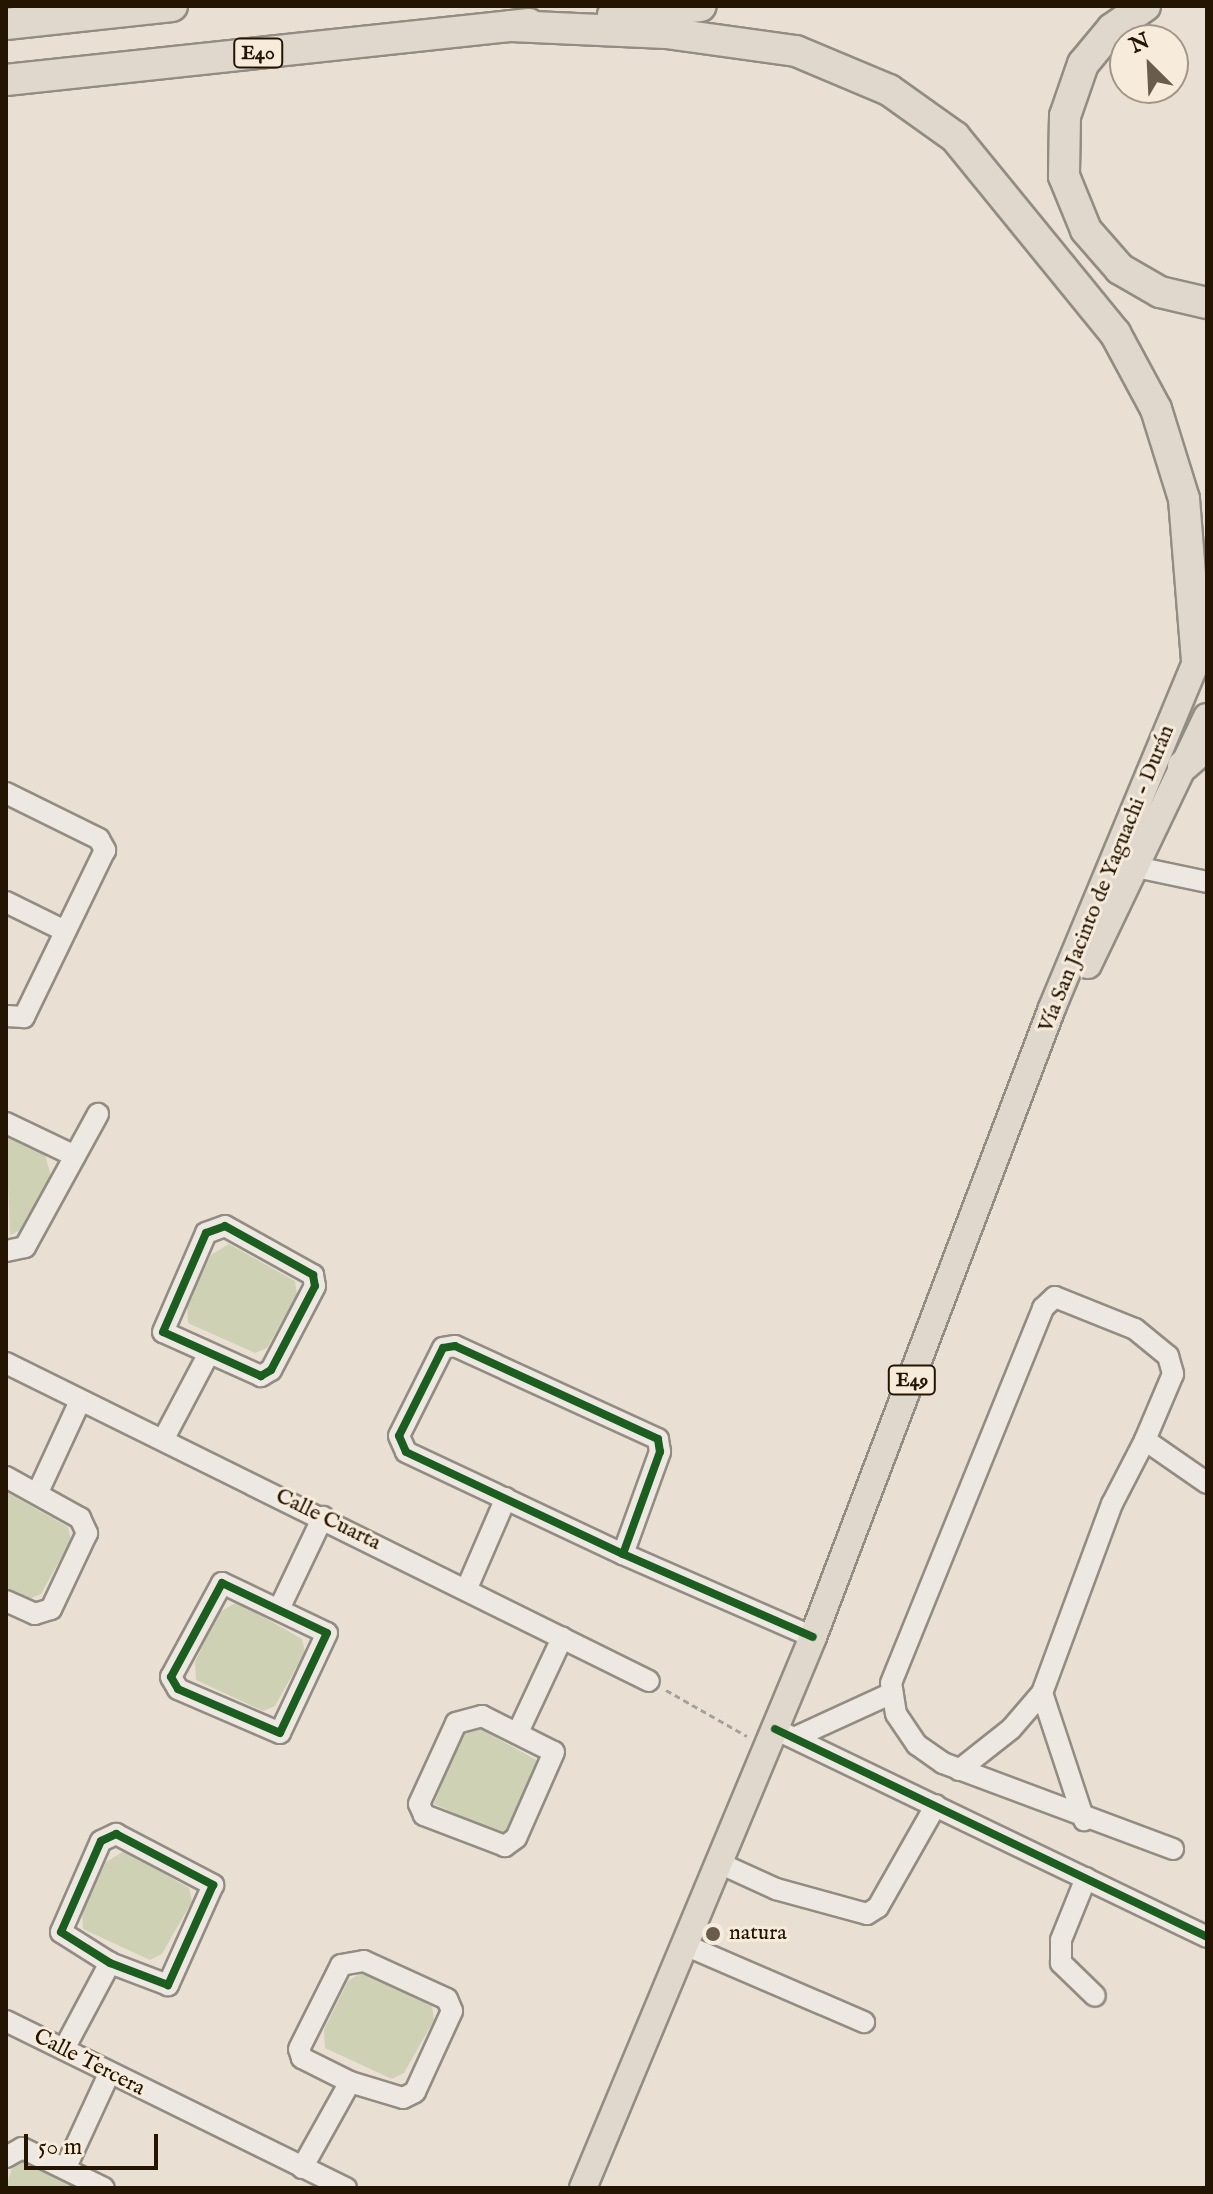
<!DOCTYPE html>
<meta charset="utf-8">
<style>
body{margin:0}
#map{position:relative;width:1213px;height:2194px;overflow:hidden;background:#e9e0d3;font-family:"IM FELL English",serif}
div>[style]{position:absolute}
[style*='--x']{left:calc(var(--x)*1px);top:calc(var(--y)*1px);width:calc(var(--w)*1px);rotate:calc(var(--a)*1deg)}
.green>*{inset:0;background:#ced1b3}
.path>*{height:3px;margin-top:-1.5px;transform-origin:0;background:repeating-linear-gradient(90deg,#a5a099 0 6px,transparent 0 10px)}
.roads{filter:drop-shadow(2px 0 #938c82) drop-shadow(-2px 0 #938c82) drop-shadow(0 2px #938c82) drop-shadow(0 -2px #938c82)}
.minor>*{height:20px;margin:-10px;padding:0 10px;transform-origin:10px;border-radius:10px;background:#ede8e2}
.major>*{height:26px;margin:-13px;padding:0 13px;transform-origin:13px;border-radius:13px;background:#e0d8cd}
.highway>*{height:30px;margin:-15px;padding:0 15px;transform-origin:15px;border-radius:15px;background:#e0d8cd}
.cycleway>*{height:8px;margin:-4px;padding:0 4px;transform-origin:4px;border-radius:4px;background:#1b5e20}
.dots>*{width:22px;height:22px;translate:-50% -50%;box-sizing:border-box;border:4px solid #f7ecdc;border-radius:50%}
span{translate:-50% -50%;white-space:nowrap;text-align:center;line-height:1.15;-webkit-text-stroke:6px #f7ecdc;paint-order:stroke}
.shield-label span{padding:2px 6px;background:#f7ecdc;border:2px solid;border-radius:6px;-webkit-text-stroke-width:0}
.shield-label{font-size:20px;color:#241503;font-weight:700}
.street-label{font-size:22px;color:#241503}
.poi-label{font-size:22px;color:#241503}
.left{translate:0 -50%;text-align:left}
.frame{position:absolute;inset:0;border:8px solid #241503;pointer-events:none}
.north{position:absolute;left:1109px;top:24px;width:80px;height:80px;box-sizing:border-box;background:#f7ecdc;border:2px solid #a39685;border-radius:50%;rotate:336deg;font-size:22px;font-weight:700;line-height:32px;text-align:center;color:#241503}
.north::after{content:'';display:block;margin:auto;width:28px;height:36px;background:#695c4c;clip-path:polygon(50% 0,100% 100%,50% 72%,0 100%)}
.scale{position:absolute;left:24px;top:2134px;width:134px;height:36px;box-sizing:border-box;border:4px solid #241503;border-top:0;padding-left:10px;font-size:24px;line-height:28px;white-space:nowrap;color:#241503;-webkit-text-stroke:6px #f7ecdc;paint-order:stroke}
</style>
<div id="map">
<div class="green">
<div style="clip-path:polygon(6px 1137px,45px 1155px,51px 1176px,21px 1230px,10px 1235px)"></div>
<div style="clip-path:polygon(229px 1244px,295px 1281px,297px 1295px,267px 1348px,255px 1353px,188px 1323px,187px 1304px,211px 1255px)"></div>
<div style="clip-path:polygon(6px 1492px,68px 1527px,71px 1540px,41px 1594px,29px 1599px,6px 1591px)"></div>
<div style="clip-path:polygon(237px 1602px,302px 1639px,305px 1652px,275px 1706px,263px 1711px,196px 1680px,195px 1662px,218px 1613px)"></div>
<div style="clip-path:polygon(475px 1726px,540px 1762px,513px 1829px,501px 1834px,434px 1804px,464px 1728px)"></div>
<div style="clip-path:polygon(124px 1851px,189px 1888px,192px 1901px,162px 1954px,150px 1960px,83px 1929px,82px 1911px,106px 1862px)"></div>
<div style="clip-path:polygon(366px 1970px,432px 2006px,434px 2020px,404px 2073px,392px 2079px,325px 2048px,324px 2030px,348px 1981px)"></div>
<div style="clip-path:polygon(30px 2157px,93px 2188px,6px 2188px,12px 2168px)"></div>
</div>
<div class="path">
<div style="--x:666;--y:1690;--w:93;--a:29.6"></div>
</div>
<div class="roads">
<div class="minor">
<div style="--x:6;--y:793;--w:104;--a:26.3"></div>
<div style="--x:99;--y:839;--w:13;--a:61"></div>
<div style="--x:105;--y:850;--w:186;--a:115.9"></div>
<div style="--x:24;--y:1017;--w:18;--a:-177"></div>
<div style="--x:1136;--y:867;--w:73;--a:11.9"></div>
<div style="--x:6;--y:902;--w:66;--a:26.2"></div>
<div style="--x:6;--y:1123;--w:76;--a:25.6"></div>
<div style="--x:75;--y:1156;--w:104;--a:118.8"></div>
<div style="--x:25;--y:1247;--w:19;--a:168"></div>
<div style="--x:75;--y:1156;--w:48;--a:-61.3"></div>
<div style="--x:225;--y:1226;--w:101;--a:29.1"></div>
<div style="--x:313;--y:1275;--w:11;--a:80"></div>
<div style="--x:315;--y:1286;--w:95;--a:117.6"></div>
<div style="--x:271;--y:1370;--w:12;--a:149"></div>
<div style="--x:261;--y:1376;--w:107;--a:-155.8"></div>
<div style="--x:163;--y:1332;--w:108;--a:-66.5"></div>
<div style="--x:206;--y:1233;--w:20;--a:-20"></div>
<div style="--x:6;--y:1363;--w:717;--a:26.32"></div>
<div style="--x:163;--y:1440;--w:96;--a:-62.1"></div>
<div style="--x:6;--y:1477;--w:85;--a:29"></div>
<div style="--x:80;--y:1518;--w:17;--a:65"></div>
<div style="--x:87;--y:1533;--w:84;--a:115.3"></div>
<div style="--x:51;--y:1609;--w:17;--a:163"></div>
<div style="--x:35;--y:1614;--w:32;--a:-156"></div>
<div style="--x:38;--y:1492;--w:100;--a:-65.2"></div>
<div style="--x:623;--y:1554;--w:109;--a:-70.1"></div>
<div style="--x:660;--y:1452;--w:13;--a:-99"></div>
<div style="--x:658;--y:1439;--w:223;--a:-155.4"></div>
<div style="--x:455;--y:1346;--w:12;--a:171"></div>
<div style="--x:443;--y:1348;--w:98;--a:116.6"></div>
<div style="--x:399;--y:1436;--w:17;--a:66"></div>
<div style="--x:406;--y:1452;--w:240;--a:25.2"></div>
<div style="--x:623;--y:1554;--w:207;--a:23.6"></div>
<div style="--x:222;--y:1583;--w:116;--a:25.5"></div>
<div style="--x:327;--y:1633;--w:110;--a:115.2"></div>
<div style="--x:280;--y:1733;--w:111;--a:-156.7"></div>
<div style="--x:178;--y:1689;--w:14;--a:-120"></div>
<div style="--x:171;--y:1677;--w:107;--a:-61.5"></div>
<div style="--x:467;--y:1588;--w:98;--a:-66.6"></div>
<div style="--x:280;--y:1607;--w:100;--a:-64.5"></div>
<div style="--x:1042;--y:1693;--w:134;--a:71.7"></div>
<div style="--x:482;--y:1716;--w:80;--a:26.6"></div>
<div style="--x:554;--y:1752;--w:94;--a:113.8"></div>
<div style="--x:516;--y:1838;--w:14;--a:144"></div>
<div style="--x:505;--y:1846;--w:87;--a:-159.1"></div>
<div style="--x:424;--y:1815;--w:12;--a:-114"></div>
<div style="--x:419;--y:1804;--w:89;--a:-65.4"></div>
<div style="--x:456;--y:1723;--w:27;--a:-15"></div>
<div style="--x:775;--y:1729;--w:479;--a:25.7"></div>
<div style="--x:519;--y:1730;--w:102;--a:-64.9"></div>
<div style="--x:796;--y:1737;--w:106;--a:-24.6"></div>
<div style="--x:959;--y:1770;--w:66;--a:-38.3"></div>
<div style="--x:1011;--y:1729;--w:48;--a:-49.3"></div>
<div style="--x:1042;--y:1693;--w:202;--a:-69.7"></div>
<div style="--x:1112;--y:1504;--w:72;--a:-62.7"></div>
<div style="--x:116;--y:1834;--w:110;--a:27.7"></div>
<div style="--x:213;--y:1885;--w:110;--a:114.2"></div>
<div style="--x:168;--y:1985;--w:62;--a:-159.2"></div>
<div style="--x:110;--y:1963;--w:58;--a:-147.7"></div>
<div style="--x:61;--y:1932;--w:99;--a:-66.3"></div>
<div style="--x:101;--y:1841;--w:17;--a:-25"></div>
<div style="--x:1173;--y:1849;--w:246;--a:-159.5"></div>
<div style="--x:943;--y:1763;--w:32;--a:-145"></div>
<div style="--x:917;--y:1745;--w:37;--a:-124"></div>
<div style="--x:896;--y:1714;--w:31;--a:-99"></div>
<div style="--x:891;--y:1683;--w:405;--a:-67.9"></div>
<div style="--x:1043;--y:1308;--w:16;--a:-43"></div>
<div style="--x:1055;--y:1297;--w:86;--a:21.8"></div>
<div style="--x:1135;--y:1329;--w:43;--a:39.3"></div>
<div style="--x:1168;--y:1356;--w:19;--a:74"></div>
<div style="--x:1173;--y:1374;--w:72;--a:113"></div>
<div style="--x:1145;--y:1440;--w:75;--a:34.7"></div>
<div style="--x:719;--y:1863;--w:63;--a:24.5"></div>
<div style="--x:776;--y:1889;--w:94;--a:15.4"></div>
<div style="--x:867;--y:1914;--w:13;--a:-32"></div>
<div style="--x:878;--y:1907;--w:117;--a:-60.4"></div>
<div style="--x:1086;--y:1878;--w:67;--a:112"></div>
<div style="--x:1061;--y:1940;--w:23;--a:90"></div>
<div style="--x:1061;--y:1963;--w:47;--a:44.1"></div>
<div style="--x:685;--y:1945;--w:195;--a:23.3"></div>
<div style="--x:364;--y:1961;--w:91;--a:24.6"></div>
<div style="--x:447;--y:1999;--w:13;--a:67"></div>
<div style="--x:452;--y:2011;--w:89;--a:114.6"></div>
<div style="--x:415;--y:2092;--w:13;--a:153"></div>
<div style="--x:403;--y:2098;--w:55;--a:-163.2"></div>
<div style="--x:350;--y:2082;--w:54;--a:-153.4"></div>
<div style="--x:302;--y:2058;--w:9;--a:-108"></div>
<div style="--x:299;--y:2049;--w:94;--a:-63.4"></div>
<div style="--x:341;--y:1965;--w:23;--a:-10"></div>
<div style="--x:6;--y:2021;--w:379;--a:26.2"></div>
<div style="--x:64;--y:2049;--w:98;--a:-61.9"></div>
<div style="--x:6;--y:2157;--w:18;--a:-29"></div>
<div style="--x:22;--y:2148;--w:91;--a:26"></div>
<div style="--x:66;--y:2167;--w:102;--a:-65.2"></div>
<div style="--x:302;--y:2168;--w:98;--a:-60.8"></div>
</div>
<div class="major">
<div style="--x:1088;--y:965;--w:275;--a:-64.4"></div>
<div style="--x:583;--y:2188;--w:597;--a:-67.34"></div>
<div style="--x:813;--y:1637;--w:673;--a:-69.19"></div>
<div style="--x:1052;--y:1008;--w:395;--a:-67.4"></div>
</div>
<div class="highway">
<div style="--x:1145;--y:6;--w:40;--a:145.1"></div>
<div style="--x:1112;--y:29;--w:45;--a:129.6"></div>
<div style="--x:1083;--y:64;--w:55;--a:109.1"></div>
<div style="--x:1065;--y:116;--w:60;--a:91"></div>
<div style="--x:1064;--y:176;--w:58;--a:67.8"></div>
<div style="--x:1086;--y:230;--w:52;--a:48.9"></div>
<div style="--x:1120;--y:269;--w:46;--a:29.9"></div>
<div style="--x:1160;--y:292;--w:48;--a:13.2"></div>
<div style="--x:613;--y:15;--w:88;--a:-5.8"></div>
<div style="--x:6;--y:24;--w:167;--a:-6.2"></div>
<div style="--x:511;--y:26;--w:155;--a:2.6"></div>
<div style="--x:666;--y:33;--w:131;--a:7.9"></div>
<div style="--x:796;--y:51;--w:101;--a:22.8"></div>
<div style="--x:889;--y:90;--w:81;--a:35.5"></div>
<div style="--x:955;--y:137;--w:253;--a:50.8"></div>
<div style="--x:1115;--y:333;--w:86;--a:61.7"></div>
<div style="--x:1156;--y:409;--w:94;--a:72.7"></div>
<div style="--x:1184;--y:499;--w:163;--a:85.4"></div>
<div style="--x:6;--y:80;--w:526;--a:-6.11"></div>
<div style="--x:1183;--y:766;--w:32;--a:-41"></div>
</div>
</div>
<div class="cycleway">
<div style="--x:225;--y:1226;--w:101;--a:29.1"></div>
<div style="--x:313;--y:1275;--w:11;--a:80"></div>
<div style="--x:315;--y:1286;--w:95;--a:117.6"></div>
<div style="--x:271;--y:1370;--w:12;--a:149"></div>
<div style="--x:261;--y:1376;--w:107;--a:-155.8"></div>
<div style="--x:163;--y:1332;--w:108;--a:-66.5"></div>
<div style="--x:206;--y:1233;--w:20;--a:-20"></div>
<div style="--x:623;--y:1554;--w:109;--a:-70.1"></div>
<div style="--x:660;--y:1452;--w:13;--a:-99"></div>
<div style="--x:658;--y:1439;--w:223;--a:-155.4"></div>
<div style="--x:455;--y:1346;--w:12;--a:171"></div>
<div style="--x:443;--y:1348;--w:98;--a:116.6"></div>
<div style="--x:399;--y:1436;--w:17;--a:66"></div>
<div style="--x:406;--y:1452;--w:240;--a:25.2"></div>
<div style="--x:623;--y:1554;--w:207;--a:23.6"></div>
<div style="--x:222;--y:1583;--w:116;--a:25.5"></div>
<div style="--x:327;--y:1633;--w:110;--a:115.2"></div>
<div style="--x:280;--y:1733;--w:111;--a:-156.7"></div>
<div style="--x:178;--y:1689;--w:14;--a:-120"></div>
<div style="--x:171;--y:1677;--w:107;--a:-61.5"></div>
<div style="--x:775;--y:1729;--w:479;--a:25.7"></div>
<div style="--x:116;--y:1834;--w:110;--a:27.7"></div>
<div style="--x:213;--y:1885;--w:110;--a:114.2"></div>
<div style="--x:168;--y:1985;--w:62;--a:-159.2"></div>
<div style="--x:110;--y:1963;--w:58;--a:-147.7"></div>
<div style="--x:61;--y:1932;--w:99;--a:-66.3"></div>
<div style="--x:101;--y:1841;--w:17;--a:-25"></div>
</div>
<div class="dots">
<div style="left:713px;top:1934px;background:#695c4c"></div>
</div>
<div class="shield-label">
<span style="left:258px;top:53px">E40</span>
<span style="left:912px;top:1380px">E49</span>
</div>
<div class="street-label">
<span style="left:1107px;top:879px;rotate:-68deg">Vía San Jacinto de Yaguachi - Durán</span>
<span style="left:328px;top:1520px;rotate:26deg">Calle Cuarta</span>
<span style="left:89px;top:2063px;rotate:27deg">Calle Tercera</span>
</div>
<div class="poi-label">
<span class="left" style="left:729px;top:1934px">natura</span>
</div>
<div class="frame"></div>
<div class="north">N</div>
<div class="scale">50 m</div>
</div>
